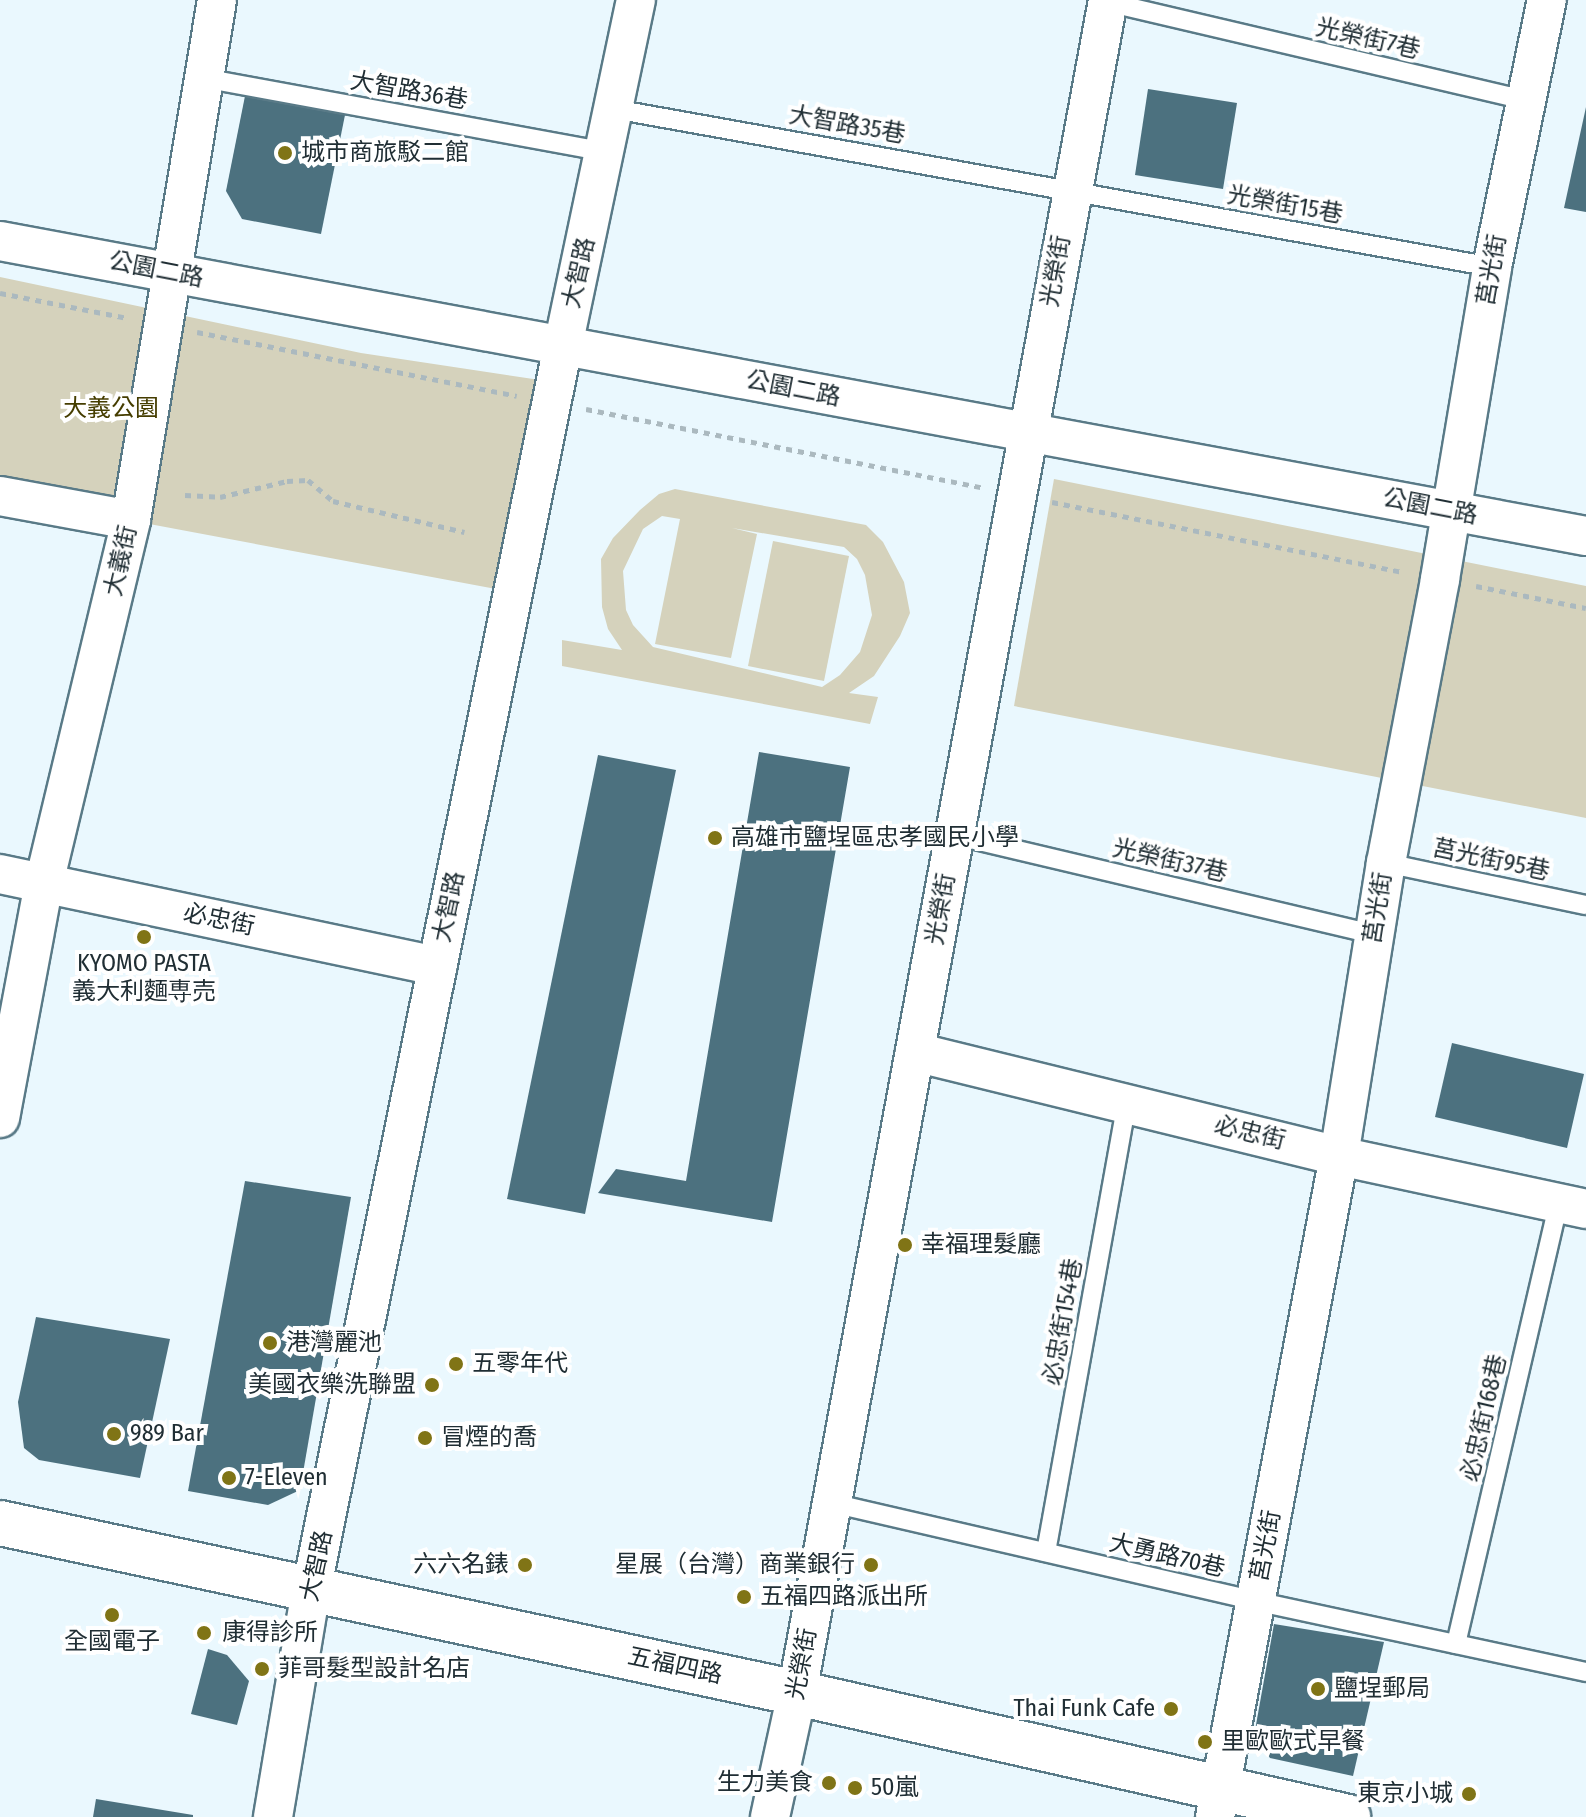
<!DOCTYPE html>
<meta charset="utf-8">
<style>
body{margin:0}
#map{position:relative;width:1586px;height:1817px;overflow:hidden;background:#eaf8fe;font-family:"Fira Sans Condensed","Noto Sans TC",sans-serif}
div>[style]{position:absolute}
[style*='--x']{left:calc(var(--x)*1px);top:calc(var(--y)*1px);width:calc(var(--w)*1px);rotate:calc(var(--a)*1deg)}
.green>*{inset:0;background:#d5d2bc}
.building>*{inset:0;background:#4c717f}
.path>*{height:5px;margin-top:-2.5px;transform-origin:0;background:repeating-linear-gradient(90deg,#abb9bf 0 6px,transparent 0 12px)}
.roads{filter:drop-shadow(2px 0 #597a87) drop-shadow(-2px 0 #597a87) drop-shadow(0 2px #597a87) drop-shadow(0 -2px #597a87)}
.lane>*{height:18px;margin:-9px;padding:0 9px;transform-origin:9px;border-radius:9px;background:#fff}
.street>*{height:38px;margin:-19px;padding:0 19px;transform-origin:19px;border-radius:19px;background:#fff}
.secondary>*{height:44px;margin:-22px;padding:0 22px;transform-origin:22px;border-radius:22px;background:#fff}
.dots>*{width:22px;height:22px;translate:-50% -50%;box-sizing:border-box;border:4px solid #fff;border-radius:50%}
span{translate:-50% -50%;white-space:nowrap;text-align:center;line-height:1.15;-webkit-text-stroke:8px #fff;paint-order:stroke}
.street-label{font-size:24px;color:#202e34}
.poi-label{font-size:24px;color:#202e34}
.left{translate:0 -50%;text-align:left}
.right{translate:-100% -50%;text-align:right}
.park-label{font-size:24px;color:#453d00}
</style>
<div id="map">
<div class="green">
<div style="clip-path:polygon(0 277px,361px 353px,540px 380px,496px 589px,0 496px)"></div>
<div style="clip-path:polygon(1054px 479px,1586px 586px,1586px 818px,1014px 706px)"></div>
<div style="clip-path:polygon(evenodd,675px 489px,866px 525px,883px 542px,904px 582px,910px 613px,900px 636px,874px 676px,849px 693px,878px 697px,870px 724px,562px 666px,562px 640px,622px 650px,608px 629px,602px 607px,601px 559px,613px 538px,640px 510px,659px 494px,675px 489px,662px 516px,680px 519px,655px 644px,731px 658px,757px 534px,732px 528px,844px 547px,857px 559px,865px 575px,872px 615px,860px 652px,840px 675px,822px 687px,653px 647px,633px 625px,626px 610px,623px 571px,643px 529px,662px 516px)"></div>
<div style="clip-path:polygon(773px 541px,849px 556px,824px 681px,748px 666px)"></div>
</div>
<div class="building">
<div style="clip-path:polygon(1148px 89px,1237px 103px,1223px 189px,1135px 175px)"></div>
<div style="clip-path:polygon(245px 96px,345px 115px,321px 234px,242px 219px,226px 191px)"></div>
<div style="clip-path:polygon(1586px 107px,1586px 212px,1564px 208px)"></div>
<div style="clip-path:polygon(759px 752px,850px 767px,772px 1222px,598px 1193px,616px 1169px,686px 1181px)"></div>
<div style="clip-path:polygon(598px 755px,676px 770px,585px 1214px,507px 1199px)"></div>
<div style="clip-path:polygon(1452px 1043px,1584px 1074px,1567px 1148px,1435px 1117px)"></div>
<div style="clip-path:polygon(245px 1181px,351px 1197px,300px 1490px,268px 1505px,188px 1491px)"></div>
<div style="clip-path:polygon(36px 1317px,170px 1339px,140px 1478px,39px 1460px,24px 1448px,18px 1402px)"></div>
<div style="clip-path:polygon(1274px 1624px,1384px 1642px,1353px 1776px,1270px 1758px,1254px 1736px)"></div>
<div style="clip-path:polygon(208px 1649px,227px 1655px,249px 1681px,237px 1725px,191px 1714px)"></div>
<div style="clip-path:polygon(96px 1799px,193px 1815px,193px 1817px,93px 1817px)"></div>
</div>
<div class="path">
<div style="--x:0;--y:293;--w:130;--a:11.1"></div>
<div style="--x:197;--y:332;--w:326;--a:11.3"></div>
<div style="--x:586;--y:409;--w:406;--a:11.2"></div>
<div style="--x:185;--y:495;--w:35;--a:3"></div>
<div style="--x:220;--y:497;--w:69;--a:-13.4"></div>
<div style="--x:287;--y:481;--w:21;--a:-3"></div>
<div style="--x:308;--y:480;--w:33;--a:40"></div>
<div style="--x:333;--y:501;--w:135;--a:13.3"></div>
<div style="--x:1052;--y:502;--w:358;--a:11.3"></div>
<div style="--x:1476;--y:586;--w:112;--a:11.3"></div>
</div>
<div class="roads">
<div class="lane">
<div style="--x:1107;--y:2;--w:429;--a:13.2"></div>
<div style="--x:203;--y:78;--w:410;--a:10.4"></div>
<div style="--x:614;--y:109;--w:892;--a:10.2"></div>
<div style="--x:954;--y:835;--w:432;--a:13.3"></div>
<div style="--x:1386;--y:863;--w:204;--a:11.9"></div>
<div style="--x:832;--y:1503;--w:434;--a:13"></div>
<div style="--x:1255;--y:1601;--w:339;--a:12.1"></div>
<div style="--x:1046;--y:1552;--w:458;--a:-79.8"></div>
<div style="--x:1456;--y:1644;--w:453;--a:-76.9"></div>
</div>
<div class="street">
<div style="--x:0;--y:241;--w:1613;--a:10.54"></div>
<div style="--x:0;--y:496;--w:133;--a:10.4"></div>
<div style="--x:0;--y:874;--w:447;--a:11.9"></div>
<div style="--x:915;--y:1052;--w:437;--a:13.8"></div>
<div style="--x:1339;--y:1156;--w:253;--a:12.1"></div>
<div style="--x:0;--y:1118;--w:239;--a:-79.4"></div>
<div style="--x:44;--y:883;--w:373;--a:-76.5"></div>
<div style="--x:131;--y:520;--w:527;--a:-80.61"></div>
<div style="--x:273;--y:1817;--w:229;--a:-80.5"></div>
<div style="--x:311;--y:1591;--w:1270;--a:-78.56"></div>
<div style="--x:563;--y:346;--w:354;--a:-78.1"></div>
<div style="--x:770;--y:1817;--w:127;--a:-77.7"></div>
<div style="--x:797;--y:1693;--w:1721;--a:-79.59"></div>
<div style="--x:1215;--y:1817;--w:673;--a:-79.38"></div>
<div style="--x:1339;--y:1156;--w:297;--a:-80.9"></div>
<div style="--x:1386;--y:863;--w:289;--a:-79.2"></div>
<div style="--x:1440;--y:579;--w:316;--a:-80.5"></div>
<div style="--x:1492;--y:267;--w:273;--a:-78.4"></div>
</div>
<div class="secondary">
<div style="--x:0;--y:1523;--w:815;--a:12.04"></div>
<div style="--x:797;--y:1693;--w:565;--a:12.68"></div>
</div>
</div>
<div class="dots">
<div style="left:285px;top:153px;background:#807416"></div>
<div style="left:715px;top:838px;background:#807416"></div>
<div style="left:144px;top:937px;background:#807416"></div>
<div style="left:905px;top:1245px;background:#807416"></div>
<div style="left:270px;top:1343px;background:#807416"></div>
<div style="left:456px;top:1364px;background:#807416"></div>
<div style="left:432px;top:1385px;background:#807416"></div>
<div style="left:114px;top:1434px;background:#807416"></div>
<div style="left:425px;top:1438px;background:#807416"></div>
<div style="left:229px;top:1478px;background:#807416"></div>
<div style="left:525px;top:1565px;background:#807416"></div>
<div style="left:871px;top:1565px;background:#807416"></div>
<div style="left:744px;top:1597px;background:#807416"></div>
<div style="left:112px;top:1615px;background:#807416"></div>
<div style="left:204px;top:1633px;background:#807416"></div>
<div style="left:262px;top:1669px;background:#807416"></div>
<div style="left:1318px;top:1689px;background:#807416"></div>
<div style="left:1171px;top:1709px;background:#807416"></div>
<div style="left:1205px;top:1742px;background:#807416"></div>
<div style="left:829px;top:1783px;background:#807416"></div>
<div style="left:855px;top:1788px;background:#807416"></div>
<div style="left:1469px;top:1794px;background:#807416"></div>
</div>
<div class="street-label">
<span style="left:1368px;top:39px;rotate:13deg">光榮街7巷</span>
<span style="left:409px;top:91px;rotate:10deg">大智路36巷</span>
<span style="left:847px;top:125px;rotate:10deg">大智路35巷</span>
<span style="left:1285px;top:205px;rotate:10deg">光榮街15巷</span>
<span style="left:156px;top:270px;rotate:11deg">公園二路</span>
<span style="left:1492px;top:270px;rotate:-80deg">莒光街</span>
<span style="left:1056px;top:271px;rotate:-80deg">光榮街</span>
<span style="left:579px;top:273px;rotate:-77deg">大智路</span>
<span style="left:793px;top:389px;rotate:11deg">公園二路</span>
<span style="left:1430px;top:507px;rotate:11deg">公園二路</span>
<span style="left:121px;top:561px;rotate:-77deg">大義街</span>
<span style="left:1491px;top:860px;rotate:12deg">莒光街95巷</span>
<span style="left:1170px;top:861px;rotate:13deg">光榮街37巷</span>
<span style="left:449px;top:907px;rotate:-78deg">大智路</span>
<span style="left:1378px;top:908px;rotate:-81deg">莒光街</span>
<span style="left:941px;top:909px;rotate:-80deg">光榮街</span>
<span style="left:219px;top:920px;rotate:12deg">必忠街</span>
<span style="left:1250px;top:1133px;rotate:14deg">必忠街</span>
<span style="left:1063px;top:1322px;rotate:-80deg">必忠街154巷</span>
<span style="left:1484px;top:1418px;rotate:-77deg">必忠街168巷</span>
<span style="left:1266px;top:1546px;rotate:-79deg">莒光街</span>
<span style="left:1167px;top:1556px;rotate:13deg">大勇路70巷</span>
<span style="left:317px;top:1566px;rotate:-78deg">大智路</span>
<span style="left:802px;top:1664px;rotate:-79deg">光榮街</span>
<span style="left:675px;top:1666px;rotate:12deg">五福四路</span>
</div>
<div class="poi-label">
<span class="left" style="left:301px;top:153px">城市商旅駁二館</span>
<span class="left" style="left:731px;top:838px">高雄市鹽埕區忠孝國民小學</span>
<span style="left:144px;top:978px">KYOMO PASTA<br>義大利麵専売</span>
<span class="left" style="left:921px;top:1245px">幸福理髮廳</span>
<span class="left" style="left:286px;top:1343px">港灣麗池</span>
<span class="left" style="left:472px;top:1364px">五零年代</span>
<span class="right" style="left:416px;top:1385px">美國衣樂洗聯盟</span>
<span class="left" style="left:130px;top:1434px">989 Bar</span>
<span class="left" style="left:441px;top:1438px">冒煙的喬</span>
<span class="left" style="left:245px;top:1478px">7-Eleven</span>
<span class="right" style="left:509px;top:1565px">六六名錶</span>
<span class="right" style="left:855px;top:1565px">星展（台灣）商業銀行</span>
<span class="left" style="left:760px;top:1597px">五福四路派出所</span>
<span class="left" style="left:222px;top:1633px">康得診所</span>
<span style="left:112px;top:1642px">全國電子</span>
<span class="left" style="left:278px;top:1669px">菲哥髮型設計名店</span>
<span class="left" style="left:1334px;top:1689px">鹽埕郵局</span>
<span class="right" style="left:1155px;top:1709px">Thai Funk Cafe</span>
<span class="left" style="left:1221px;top:1742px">里歐歐式早餐</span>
<span class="right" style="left:813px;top:1783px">生力美食</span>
<span class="left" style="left:871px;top:1788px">50嵐</span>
<span class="right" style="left:1453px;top:1794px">東京小城</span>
</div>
<div class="park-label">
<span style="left:111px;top:409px">大義公園</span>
</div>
</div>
